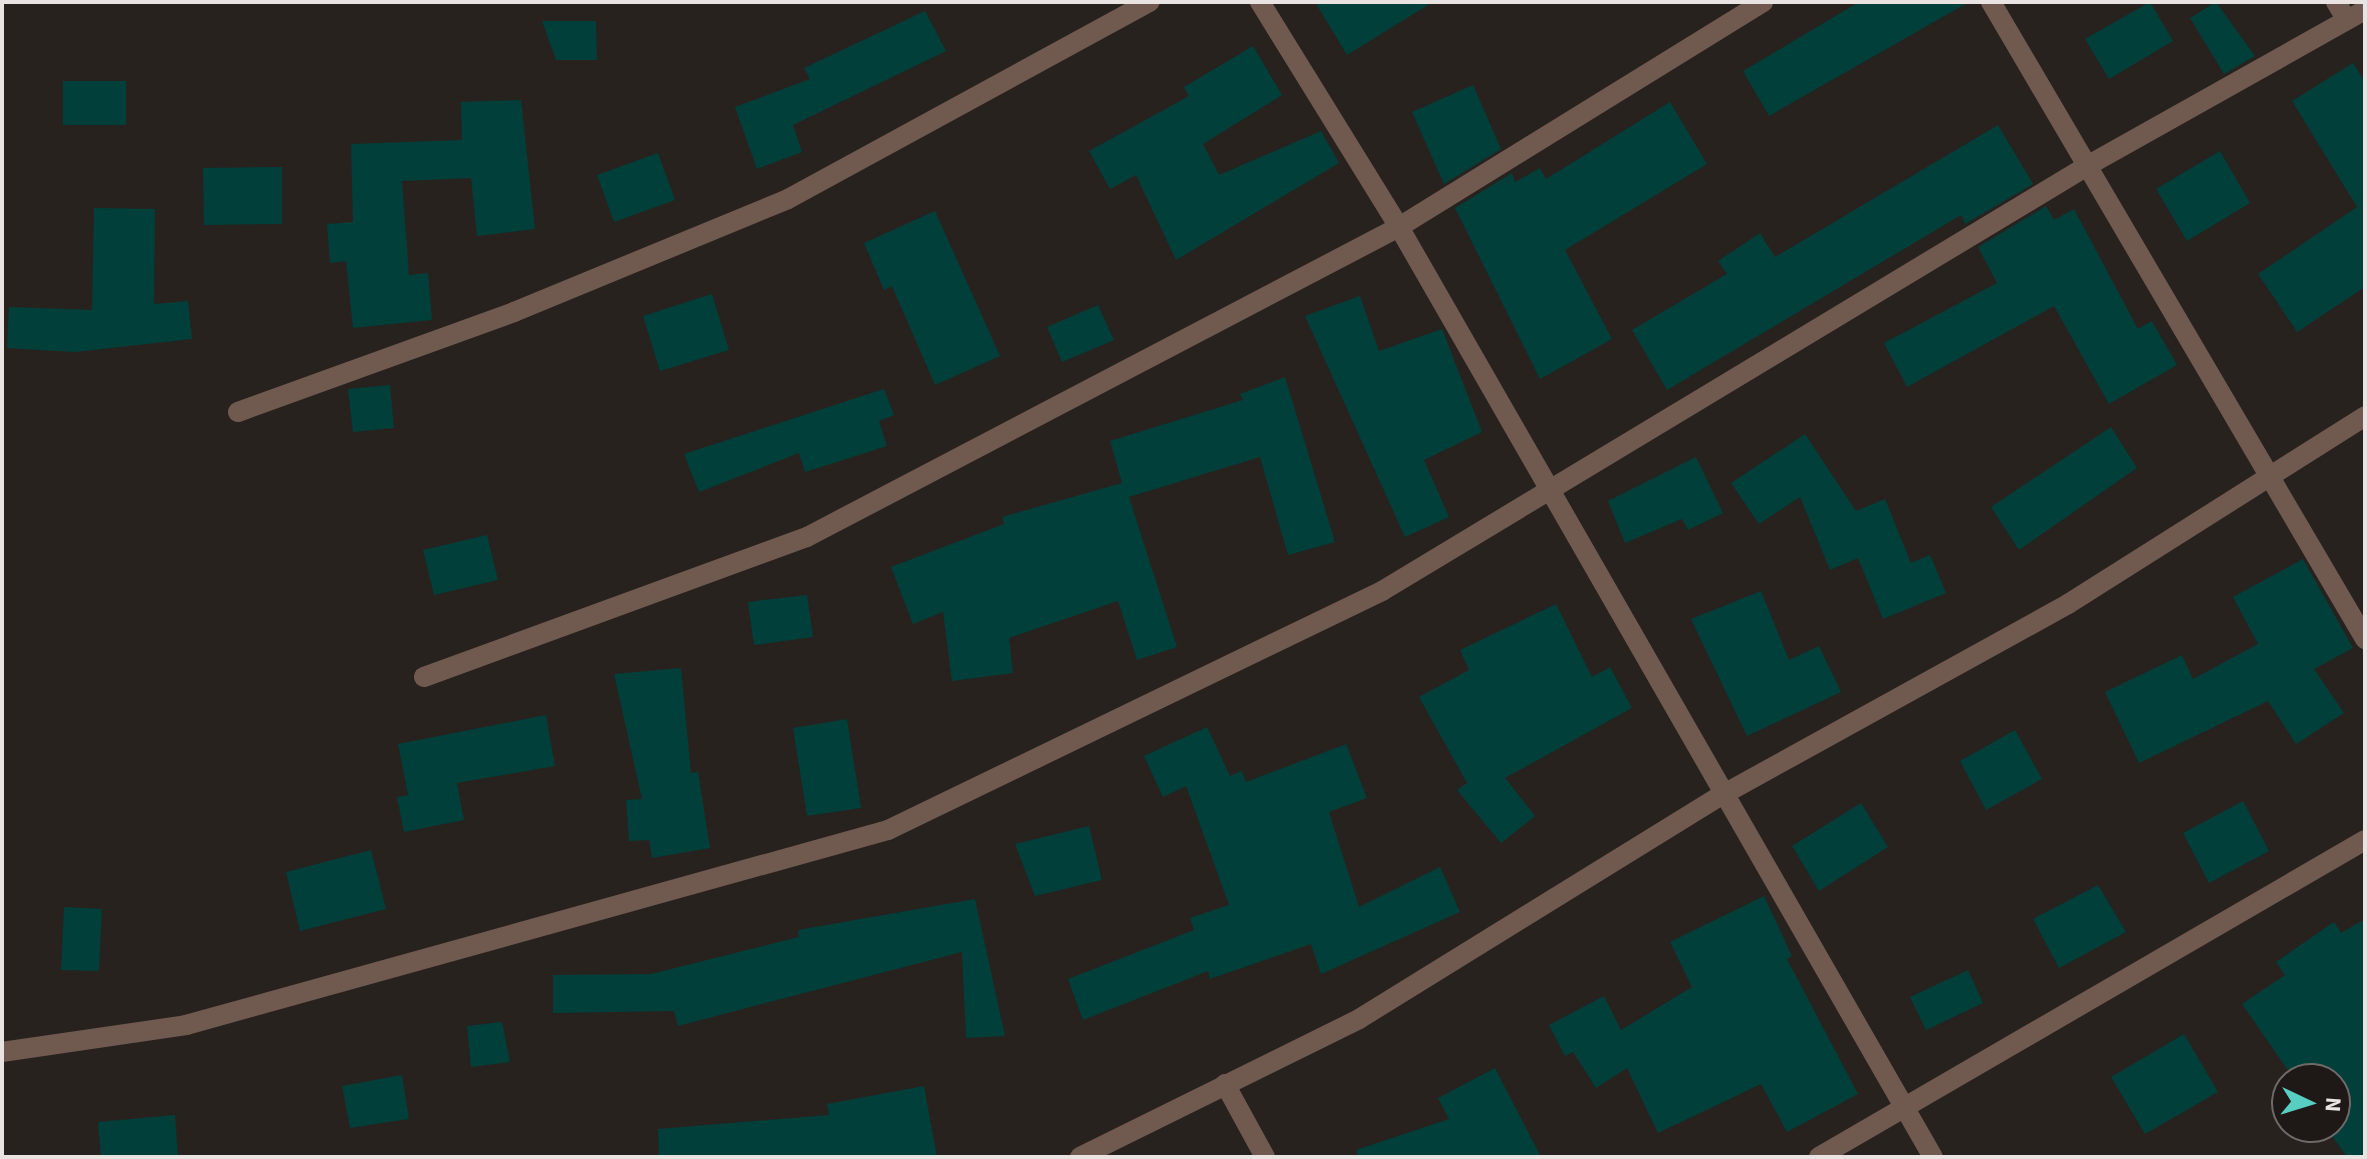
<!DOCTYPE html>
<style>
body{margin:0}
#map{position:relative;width:2367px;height:1159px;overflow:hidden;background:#28221f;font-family:"Source Sans 3",sans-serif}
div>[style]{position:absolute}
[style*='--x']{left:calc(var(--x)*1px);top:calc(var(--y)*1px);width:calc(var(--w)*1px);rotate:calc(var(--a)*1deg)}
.building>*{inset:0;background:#003f3a}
.street>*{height:20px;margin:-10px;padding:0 10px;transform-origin:10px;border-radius:10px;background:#705a50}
span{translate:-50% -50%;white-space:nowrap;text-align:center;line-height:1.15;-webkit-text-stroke:8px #1e1816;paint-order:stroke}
.frame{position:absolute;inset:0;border:4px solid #e9e4e2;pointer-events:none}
.north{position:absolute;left:2271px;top:1063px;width:80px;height:80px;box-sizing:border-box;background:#1e1816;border:2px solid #6f6a68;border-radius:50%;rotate:94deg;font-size:22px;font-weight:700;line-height:32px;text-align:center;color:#e9e4e2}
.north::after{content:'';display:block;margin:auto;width:28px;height:36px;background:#57cec1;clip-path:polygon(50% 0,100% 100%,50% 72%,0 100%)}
</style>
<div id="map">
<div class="building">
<div style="clip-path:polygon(1315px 2px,1433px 2px,1347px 55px)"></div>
<div style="clip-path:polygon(1859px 2px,1969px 2px,1769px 116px,1743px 71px)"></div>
<div style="clip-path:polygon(2150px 2px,2173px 41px,2109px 79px,2085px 39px)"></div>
<div style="clip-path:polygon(2216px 2px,2255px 56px,2224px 74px,2190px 18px)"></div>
<div style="clip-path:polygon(925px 11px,946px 51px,793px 125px,802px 152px,757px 169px,735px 107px,810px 79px,804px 68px)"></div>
<div style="clip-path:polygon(542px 21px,596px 21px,597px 60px,556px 60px)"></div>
<div style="clip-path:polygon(1253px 46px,1282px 95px,1203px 144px,1219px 175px,1321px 131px,1339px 163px,1176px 260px,1136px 175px,1110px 189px,1089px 151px,1189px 96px,1184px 87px)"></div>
<div style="clip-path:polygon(2353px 63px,2365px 82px,2365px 287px,2297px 332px,2258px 274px,2357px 207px,2292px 101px)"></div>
<div style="clip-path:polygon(63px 81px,126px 81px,126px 125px,63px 125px)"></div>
<div style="clip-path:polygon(1473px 85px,1501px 149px,1444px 184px,1412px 112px)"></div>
<div style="clip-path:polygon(521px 100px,535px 229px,477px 236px,471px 178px,402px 181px,409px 275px,428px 273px,432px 320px,353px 328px,346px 261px,330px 263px,327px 224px,353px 222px,351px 144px,462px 140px,461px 102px)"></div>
<div style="clip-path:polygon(1670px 102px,1707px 164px,1565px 250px,1612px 339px,1540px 379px,1455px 208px,1512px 173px,1515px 182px,1540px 168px,1546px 179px)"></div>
<div style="clip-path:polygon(1998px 125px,2033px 184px,1965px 224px,1961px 215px,1667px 390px,1632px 330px,1727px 274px,1718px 261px,1760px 233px,1775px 257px)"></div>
<div style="clip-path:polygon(2220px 151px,2250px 203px,2187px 241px,2156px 189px)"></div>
<div style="clip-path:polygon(658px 153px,675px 200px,614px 222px,597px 175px)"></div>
<div style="clip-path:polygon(282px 167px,282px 224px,204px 225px,203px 168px)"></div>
<div style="clip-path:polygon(2046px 206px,2054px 220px,2074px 209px,2138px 329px,2152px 321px,2177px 365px,2109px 404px,2054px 306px,1907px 387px,1884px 343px,1997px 283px,1978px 247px)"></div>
<div style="clip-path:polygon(94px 208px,155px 209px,154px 304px,188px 301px,192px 339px,75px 352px,7px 348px,9px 307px,92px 310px)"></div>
<div style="clip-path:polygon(935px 211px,1000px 356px,935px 385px,892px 286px,884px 290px,864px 243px)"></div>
<div style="clip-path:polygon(712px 294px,729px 350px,660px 371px,643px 316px)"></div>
<div style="clip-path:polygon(1360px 296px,1379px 351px,1442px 329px,1482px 432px,1424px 460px,1449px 517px,1405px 537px,1305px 316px)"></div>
<div style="clip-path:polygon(1098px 305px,1114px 340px,1062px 362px,1047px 327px)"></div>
<div style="clip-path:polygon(1285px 377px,1335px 542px,1288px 555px,1260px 457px,1129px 497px,1177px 647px,1137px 660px,1118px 601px,1009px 638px,1013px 673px,952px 681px,943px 612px,913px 624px,891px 567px,1004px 524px,1002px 517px,1122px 483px,1110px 441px,1243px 400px,1240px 394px)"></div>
<div style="clip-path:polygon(390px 385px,394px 428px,353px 432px,348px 389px)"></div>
<div style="clip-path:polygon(884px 389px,894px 415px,879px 421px,887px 446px,805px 472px,799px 453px,699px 492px,684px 454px)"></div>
<div style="clip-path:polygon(2111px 427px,2137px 468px,2019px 550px,1991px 507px)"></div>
<div style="clip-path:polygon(1805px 434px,1856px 511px,1885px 499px,1911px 563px,1930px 555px,1946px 593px,1883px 619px,1858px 558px,1830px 570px,1800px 497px,1759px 524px,1731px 483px)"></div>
<div style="clip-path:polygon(1696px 457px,1723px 513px,1688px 530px,1682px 519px,1625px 543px,1608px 501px)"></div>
<div style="clip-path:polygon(487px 535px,498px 580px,434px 595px,423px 550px)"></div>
<div style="clip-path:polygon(2303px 559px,2353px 648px,2314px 669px,2344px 713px,2296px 744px,2268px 701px,2139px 763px,2105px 692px,2182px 655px,2193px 679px,2258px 644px,2233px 597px)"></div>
<div style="clip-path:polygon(1761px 591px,1789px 660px,1819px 646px,1841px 692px,1747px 736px,1691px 619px)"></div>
<div style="clip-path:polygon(807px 595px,813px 637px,754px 645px,748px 602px)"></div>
<div style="clip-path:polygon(1556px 604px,1592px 677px,1610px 667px,1632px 708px,1505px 778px,1535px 816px,1501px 843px,1457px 790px,1467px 783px,1419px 697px,1469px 670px,1460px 650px)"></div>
<div style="clip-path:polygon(681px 668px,691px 773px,698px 772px,710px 848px,652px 858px,649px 840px,629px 841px,626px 800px,642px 799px,614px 674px)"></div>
<div style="clip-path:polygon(546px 715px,555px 766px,457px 783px,464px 820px,404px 832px,397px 797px,408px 795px,398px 744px)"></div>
<div style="clip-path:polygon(847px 719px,861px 808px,807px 816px,793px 728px)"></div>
<div style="clip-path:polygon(1207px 727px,1230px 776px,1242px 771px,1246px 782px,1346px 744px,1367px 798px,1329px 812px,1359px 907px,1440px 867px,1460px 912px,1321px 974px,1311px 944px,1210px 979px,1208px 971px,1083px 1020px,1068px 979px,1194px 930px,1190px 918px,1229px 905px,1186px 786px,1163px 797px,1144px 756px)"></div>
<div style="clip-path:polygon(2015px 730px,2042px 779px,1986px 810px,1960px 761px)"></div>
<div style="clip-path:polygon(2243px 801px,2269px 851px,2209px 883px,2183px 833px)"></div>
<div style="clip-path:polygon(1861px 803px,1888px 847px,1819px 891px,1792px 846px)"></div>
<div style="clip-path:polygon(1089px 826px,1102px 880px,1035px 896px,1015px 844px)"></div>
<div style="clip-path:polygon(371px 850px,386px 909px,300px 931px,286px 872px)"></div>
<div style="clip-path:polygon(2098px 885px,2126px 932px,2059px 968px,2033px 919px)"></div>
<div style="clip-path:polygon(1764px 896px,1792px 956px,1787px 959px,1858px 1094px,1787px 1132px,1761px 1084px,1658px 1133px,1627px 1068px,1596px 1088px,1573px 1052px,1565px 1056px,1549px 1025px,1604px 996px,1621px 1030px,1692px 987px,1670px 942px)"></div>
<div style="clip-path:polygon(975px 899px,1005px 1036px,966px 1038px,962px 952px,678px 1026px,674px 1011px,553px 1013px,553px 975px,651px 974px,799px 937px,798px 930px)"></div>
<div style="clip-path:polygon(64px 907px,102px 909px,99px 971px,61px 970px)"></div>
<div style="clip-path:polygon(2365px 919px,2365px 1157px,2347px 1157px,2326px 1127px,2335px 1127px,2335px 1079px,2294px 1079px,2242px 1004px,2285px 975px,2276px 962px,2334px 922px,2341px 933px)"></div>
<div style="clip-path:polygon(1968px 970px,1983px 1003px,1926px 1030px,1910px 997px)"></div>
<div style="clip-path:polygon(502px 1022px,510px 1062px,471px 1067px,467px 1026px)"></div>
<div style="clip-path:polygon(2184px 1034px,2218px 1092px,2145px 1134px,2111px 1077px)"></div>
<div style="clip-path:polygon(1495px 1068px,1541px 1157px,1358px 1157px,1356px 1150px,1449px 1119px,1438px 1098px)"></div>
<div style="clip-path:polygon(402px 1075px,409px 1119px,350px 1128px,342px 1086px)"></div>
<div style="clip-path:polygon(924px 1086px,937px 1157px,659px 1157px,658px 1129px,829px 1115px,827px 1104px)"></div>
<div style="clip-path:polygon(175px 1115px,178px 1157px,101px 1157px,98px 1122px)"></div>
</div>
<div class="street">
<div style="--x:1260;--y:2;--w:264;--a:58.3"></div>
<div style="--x:1399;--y:227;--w:1072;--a:60.14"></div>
<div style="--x:1991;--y:2;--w:739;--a:59.58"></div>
<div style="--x:2336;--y:2;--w:21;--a:59"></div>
<div style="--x:238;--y:412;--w:294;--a:-19.9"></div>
<div style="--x:514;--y:312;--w:296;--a:-22.4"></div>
<div style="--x:788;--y:199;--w:412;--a:-28.6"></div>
<div style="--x:424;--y:677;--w:408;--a:-20.1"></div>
<div style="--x:807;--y:537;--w:668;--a:-27.64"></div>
<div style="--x:1399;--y:227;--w:428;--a:-31.7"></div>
<div style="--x:2;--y:1052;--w:186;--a:-8.3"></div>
<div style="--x:186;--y:1025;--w:729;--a:-15.52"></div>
<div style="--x:888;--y:830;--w:549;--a:-25.82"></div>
<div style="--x:1382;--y:591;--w:823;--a:-31.08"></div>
<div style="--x:2087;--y:166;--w:319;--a:-29.3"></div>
<div style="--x:1225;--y:1084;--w:83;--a:61.3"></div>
<div style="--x:1080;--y:1157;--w:311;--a:-26.3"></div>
<div style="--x:1359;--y:1019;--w:429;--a:-31.7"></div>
<div style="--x:1724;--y:794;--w:393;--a:-28.9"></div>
<div style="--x:2068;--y:604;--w:352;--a:-32.3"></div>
<div style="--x:1819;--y:1157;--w:631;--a:-30.14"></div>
</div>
<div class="frame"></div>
<div class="north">N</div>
</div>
